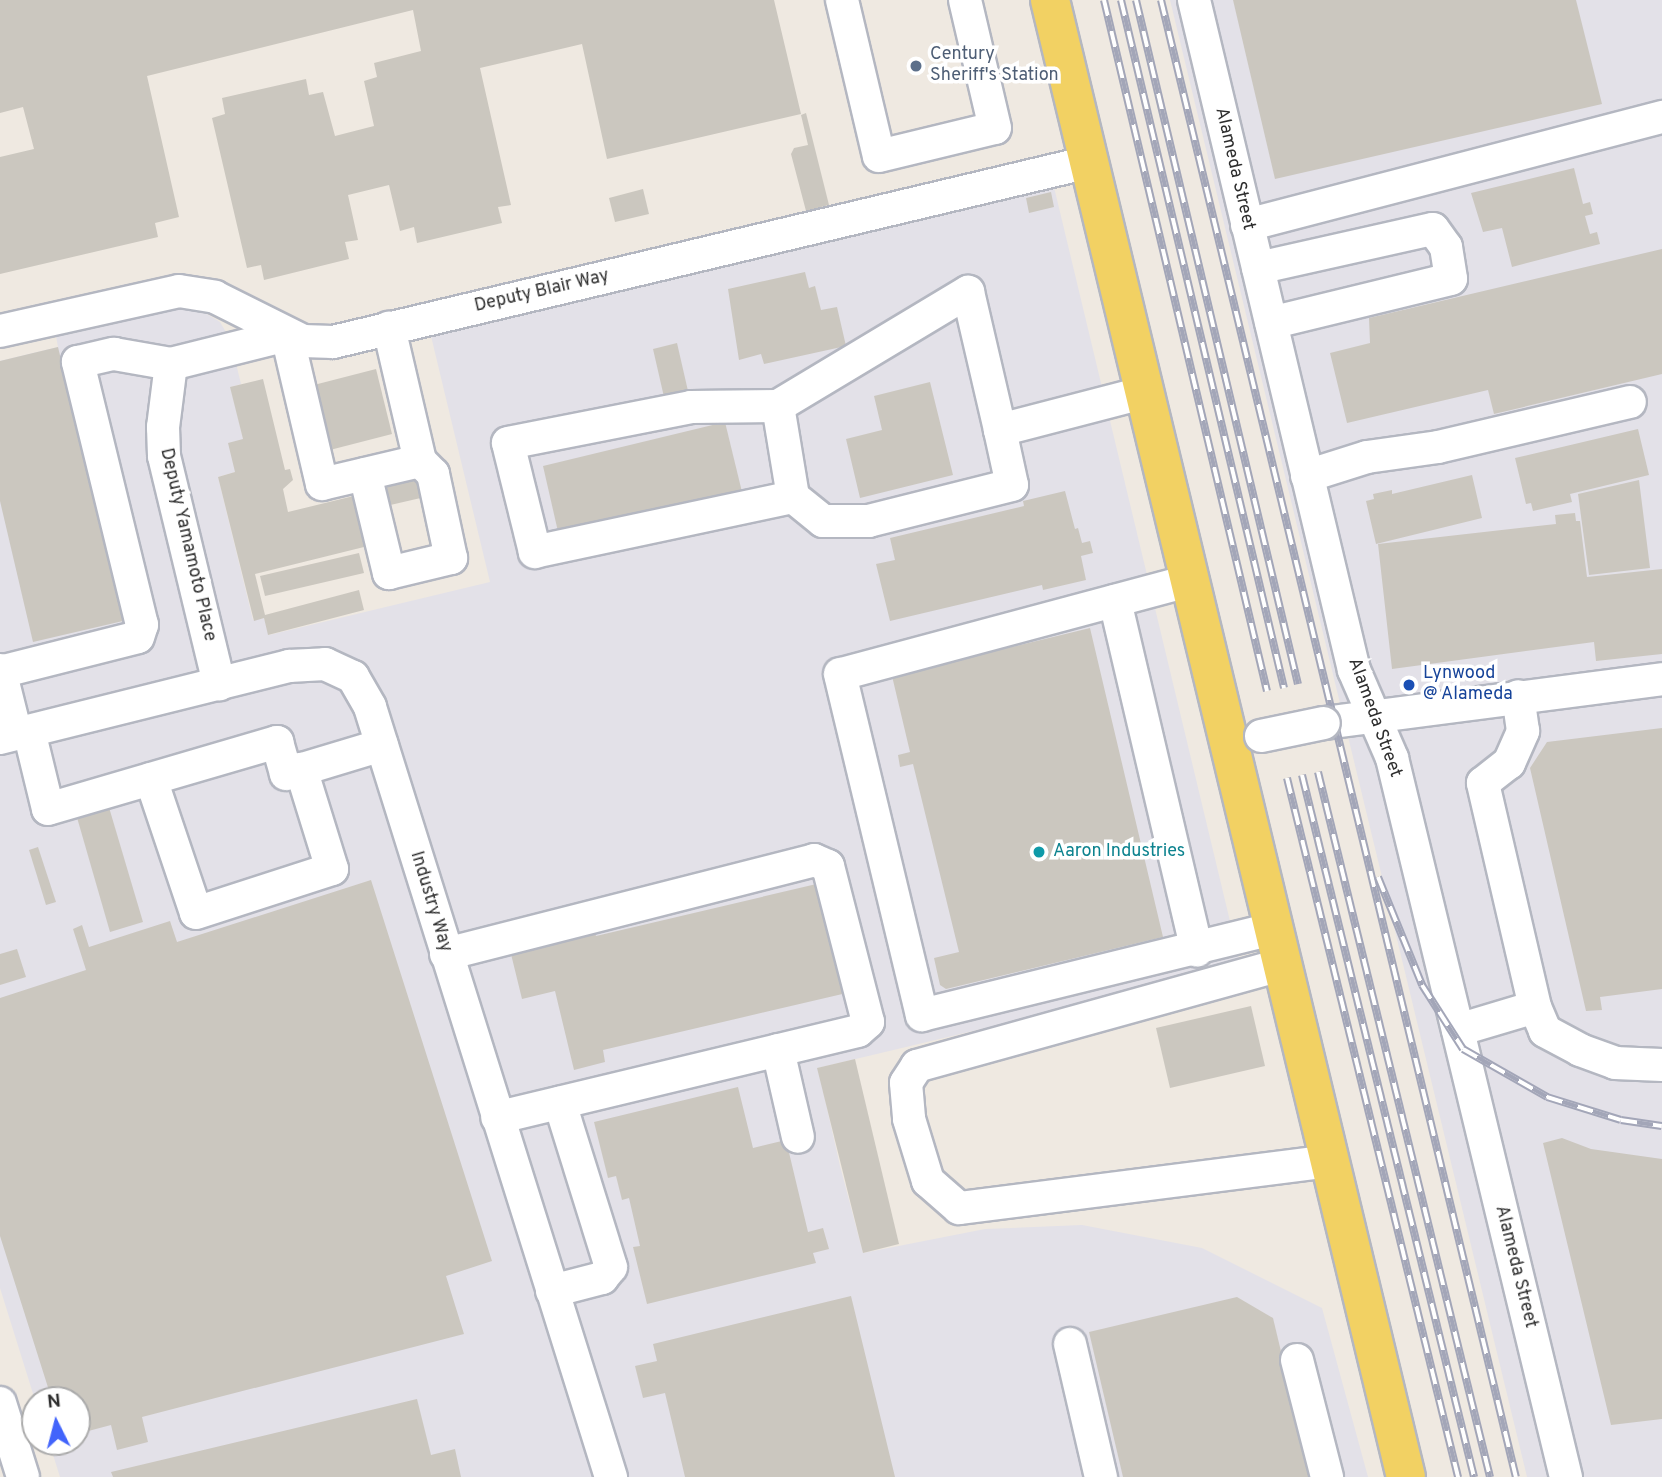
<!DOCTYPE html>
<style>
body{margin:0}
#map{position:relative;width:1662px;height:1477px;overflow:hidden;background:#efe9e1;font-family:Overpass,sans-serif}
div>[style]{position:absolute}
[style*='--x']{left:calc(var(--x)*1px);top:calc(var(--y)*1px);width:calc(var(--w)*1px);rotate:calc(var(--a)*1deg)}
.industrial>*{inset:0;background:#e3e1e8}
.building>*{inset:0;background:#cbc7bf}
.roads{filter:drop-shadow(2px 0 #b4b7c1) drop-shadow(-2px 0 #b4b7c1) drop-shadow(0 2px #b4b7c1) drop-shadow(0 -2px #b4b7c1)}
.minor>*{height:32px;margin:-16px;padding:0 16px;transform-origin:16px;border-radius:16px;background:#fff}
.major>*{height:38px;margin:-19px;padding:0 19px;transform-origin:19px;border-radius:19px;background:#f2d163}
.rail>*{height:8px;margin-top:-4px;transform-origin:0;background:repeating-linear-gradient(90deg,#fff 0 16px,#a3a6b8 0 32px);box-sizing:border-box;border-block:2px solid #a3a6b8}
.bridges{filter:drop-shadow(2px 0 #b4b7c1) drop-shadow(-2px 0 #b4b7c1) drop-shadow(0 2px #b4b7c1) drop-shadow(0 -2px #b4b7c1)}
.minor-bridge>*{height:32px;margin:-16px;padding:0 16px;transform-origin:16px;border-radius:16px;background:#fff}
.dots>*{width:19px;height:19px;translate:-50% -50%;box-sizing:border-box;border:4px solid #fff;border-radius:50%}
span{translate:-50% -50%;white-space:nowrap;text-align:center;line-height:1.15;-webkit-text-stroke:7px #fff;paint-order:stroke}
.service-label{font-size:18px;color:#4e5e75}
.left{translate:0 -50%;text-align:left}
.street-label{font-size:18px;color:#2e2e2e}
.transit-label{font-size:18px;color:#164399}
.culture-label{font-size:18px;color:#0d838f}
.north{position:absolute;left:21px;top:1386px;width:70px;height:70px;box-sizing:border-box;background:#fff;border:2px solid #ababab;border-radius:50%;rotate:354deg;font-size:19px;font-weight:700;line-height:28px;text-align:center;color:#2e2e2e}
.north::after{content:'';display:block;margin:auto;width:24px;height:32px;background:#4264fb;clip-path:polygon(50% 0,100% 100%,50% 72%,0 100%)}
</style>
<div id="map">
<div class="industrial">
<div style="clip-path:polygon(1170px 0,1662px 0,1662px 1477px,1527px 1477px)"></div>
<div style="clip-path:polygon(1054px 187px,1241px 967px,818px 1068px,840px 1166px,863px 1253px,985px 1229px,1082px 1225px,1202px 1248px,1322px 1308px,1368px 1477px,60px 1477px,49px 1442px,77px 1442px,77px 1400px,35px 1400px,0 1288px,0 361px,58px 347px,56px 336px,179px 307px,197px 308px,220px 322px,230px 339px,241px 384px,231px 387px,243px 439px,235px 472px,218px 477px,253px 620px,264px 618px,269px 635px,490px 582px,431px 336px)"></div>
</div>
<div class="building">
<div style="clip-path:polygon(0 0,774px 0,801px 114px,607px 159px,582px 44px,480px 68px,511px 205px,498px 207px,502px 223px,417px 243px,414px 227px,400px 231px,389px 185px,348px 195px,358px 240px,345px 242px,349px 259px,264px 280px,261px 265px,247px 268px,212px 118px,225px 114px,222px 98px,306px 79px,309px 95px,323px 92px,335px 136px,374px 126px,364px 81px,377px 77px,374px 63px,421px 51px,413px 10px,147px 76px,179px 217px,155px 223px,158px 237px,0 274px,0 157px,34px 149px,23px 107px,0 113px)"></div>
<div style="clip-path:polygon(1233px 0,1576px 0,1602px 104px,1275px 179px)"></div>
<div style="clip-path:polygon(806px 113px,829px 205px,806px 211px,791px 154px,794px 148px,808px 145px,801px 115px)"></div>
<div style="clip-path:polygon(1574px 168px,1583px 204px,1590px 202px,1593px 214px,1585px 216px,1590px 234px,1597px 232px,1600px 244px,1512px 267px,1502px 228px,1483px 232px,1471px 193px)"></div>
<div style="clip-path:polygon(643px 189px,649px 214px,615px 222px,609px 198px)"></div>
<div style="clip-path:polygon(1051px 192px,1054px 207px,1029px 213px,1026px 198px)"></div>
<div style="clip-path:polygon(1662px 249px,1662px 374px,1494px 414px,1488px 390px,1347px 423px,1330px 353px,1370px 343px,1369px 318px)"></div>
<div style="clip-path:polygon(805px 272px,809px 288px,815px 286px,821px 310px,837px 307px,846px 346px,764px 364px,761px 354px,739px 360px,728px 289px)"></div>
<div style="clip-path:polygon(677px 343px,688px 391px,664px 397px,653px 349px)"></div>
<div style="clip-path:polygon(58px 347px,123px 621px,33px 642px,0 501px,0 361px)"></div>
<div style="clip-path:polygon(376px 369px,392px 434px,326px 451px,310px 386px)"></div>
<div style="clip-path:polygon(263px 379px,285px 470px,290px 469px,293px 480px,283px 489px,288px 512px,362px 494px,368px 546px,255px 574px,265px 615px,359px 590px,364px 610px,268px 635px,264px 618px,254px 621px,218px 477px,235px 472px,228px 443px,243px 439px,230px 387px)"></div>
<div style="clip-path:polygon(930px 382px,953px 475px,860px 498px,846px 439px,882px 430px,874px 396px)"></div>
<div style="clip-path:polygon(725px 422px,742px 492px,559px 536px,543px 466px)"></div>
<div style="clip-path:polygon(1638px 429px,1649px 475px,1570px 494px,1572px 502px,1533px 511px,1531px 503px,1526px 504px,1515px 458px)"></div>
<div style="clip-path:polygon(1472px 475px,1482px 518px,1376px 544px,1366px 501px,1374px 499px,1373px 494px,1392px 490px,1392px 494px)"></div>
<div style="clip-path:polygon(420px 476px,425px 497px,386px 506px,381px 485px)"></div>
<div style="clip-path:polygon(1639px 480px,1650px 568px,1589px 575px,1578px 494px)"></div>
<div style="clip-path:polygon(1065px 491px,1075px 529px,1078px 528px,1082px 543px,1090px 541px,1093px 553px,1081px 556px,1086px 580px,1043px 590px,1042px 585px,890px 621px,876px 564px,895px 560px,890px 538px,1024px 506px,1023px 501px)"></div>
<div style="clip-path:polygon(1575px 513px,1576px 521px,1580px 521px,1587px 577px,1662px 569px,1662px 654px,1596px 661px,1594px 642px,1392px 669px,1378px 544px,1556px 524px,1555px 515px)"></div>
<div style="clip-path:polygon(359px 553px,364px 573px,265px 596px,260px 576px)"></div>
<div style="clip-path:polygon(1090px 628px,1163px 937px,946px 989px,940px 985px,934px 958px,959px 952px,913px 764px,900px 767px,898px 755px,910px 752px,892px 676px)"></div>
<div style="clip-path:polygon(1662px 728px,1662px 989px,1600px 997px,1602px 1010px,1586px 1011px,1530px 768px,1547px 742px)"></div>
<div style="clip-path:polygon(108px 804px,143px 922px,110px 932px,76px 814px)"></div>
<div style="clip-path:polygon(38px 847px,56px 902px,46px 905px,29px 850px)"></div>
<div style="clip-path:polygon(371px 880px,492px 1261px,446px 1276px,464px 1334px,142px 1417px,148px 1442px,117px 1450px,111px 1425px,77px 1434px,77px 1400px,52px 1400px,0 1236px,0 998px,86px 970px,73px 929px,82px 925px,89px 947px,170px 921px,177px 942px)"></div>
<div style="clip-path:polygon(825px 882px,851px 992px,603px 1050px,605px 1062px,574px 1070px,555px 991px,522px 999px,510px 950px,594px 930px,596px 936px)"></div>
<div style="clip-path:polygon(17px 949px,26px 977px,0 985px,0 954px)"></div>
<div style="clip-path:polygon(1251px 1006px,1265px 1066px,1170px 1088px,1156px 1028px)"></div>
<div style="clip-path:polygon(855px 1059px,899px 1244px,863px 1253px,817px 1068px)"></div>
<div style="clip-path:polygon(738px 1087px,753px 1148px,786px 1140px,808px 1232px,823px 1228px,829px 1249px,813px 1253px,816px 1263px,647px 1304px,633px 1247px,640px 1246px,629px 1198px,622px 1200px,616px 1176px,608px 1178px,594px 1122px)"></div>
<div style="clip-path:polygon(1562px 1138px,1591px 1149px,1662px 1159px,1662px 1419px,1611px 1425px,1543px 1143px)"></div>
<div style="clip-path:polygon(851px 1296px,895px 1477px,685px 1477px,665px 1393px,643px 1398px,635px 1366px,657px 1361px,653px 1344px)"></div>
<div style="clip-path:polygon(1237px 1297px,1273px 1318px,1311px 1477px,1123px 1477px,1089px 1332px)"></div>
<div style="clip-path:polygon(417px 1399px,431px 1455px,455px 1449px,461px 1477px,113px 1477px,111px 1472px)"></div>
</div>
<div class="roads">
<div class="minor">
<div style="--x:842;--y:0;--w:160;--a:76.7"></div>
<div style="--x:879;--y:156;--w:119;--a:-13.6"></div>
<div style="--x:995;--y:128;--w:131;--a:-103.2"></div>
<div style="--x:1194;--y:0;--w:689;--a:76.57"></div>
<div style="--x:1354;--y:670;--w:96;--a:66.6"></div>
<div style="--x:1392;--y:758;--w:740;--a:76.4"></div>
<div style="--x:1247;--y:225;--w:429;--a:-14.6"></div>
<div style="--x:1258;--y:268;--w:179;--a:-12.6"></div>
<div style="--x:1433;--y:229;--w:22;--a:54"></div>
<div style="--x:1446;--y:247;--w:32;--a:81"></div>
<div style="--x:1451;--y:279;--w:185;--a:166.3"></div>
<div style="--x:0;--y:331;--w:183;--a:-12.6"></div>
<div style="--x:179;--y:291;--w:36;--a:9"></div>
<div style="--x:215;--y:297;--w:98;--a:26.6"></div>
<div style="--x:303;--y:341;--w:30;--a:2"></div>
<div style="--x:333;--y:342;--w:777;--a:-13.39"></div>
<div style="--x:171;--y:364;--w:64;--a:97.2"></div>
<div style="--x:163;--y:427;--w:29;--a:88"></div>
<div style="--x:164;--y:456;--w:235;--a:76.4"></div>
<div style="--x:778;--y:406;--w:92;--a:80.6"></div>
<div style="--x:1000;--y:430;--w:56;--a:77.7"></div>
<div style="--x:1012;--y:485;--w:147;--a:165.9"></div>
<div style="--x:869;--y:521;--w:46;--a:180"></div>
<div style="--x:823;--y:521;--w:38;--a:-141"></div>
<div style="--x:793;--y:497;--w:264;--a:168"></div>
<div style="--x:535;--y:552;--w:112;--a:-103.9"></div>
<div style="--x:508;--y:443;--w:187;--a:-11.1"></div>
<div style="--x:691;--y:407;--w:87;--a:-0.7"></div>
<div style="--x:778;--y:406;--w:222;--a:-31"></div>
<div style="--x:968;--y:292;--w:142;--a:76.9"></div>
<div style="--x:1000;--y:430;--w:151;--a:-14.6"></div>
<div style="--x:365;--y:474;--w:102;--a:76.4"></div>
<div style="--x:389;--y:573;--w:64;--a:-13.6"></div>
<div style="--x:451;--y:558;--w:86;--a:-102.1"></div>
<div style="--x:433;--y:474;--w:18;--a:-135"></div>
<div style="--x:1307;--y:476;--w:63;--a:-17.6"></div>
<div style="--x:1367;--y:457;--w:72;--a:-8"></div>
<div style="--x:1438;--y:447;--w:197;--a:-13.2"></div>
<div style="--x:1192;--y:580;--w:364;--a:165"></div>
<div style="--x:840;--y:674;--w:351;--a:76.5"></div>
<div style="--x:922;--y:1015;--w:364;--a:-13.8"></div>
<div style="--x:1115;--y:601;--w:359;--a:76.8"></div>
<div style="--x:0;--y:670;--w:66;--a:76"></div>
<div style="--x:0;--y:672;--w:142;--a:-14.2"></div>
<div style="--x:138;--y:637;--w:13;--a:-72"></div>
<div style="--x:142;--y:625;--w:271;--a:-103.7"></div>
<div style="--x:78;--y:362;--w:37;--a:-13"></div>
<div style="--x:114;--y:354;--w:58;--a:10"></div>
<div style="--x:171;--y:364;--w:120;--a:-14"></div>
<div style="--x:287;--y:335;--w:153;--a:76.8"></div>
<div style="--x:322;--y:484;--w:101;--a:-13.2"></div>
<div style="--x:420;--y:461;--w:137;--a:-103.1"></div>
<div style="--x:1324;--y:723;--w:341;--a:-7.4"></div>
<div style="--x:29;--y:731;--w:80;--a:76.3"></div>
<div style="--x:48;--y:809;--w:239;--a:-16.3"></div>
<div style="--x:277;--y:742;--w:33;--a:74"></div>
<div style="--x:286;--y:774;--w:100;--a:-16.8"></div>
<div style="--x:0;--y:738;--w:298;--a:-14"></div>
<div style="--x:289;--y:666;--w:36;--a:-3"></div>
<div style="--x:325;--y:664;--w:31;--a:25"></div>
<div style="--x:353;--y:677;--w:34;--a:60"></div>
<div style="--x:370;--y:707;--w:807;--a:72.62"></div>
<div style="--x:151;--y:779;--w:141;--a:71.4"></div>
<div style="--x:196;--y:913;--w:143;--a:-17.9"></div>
<div style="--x:332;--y:869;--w:105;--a:-107.2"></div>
<div style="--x:446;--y:954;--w:380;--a:-14.3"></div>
<div style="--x:814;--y:860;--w:15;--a:23"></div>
<div style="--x:828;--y:866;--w:161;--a:75.6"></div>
<div style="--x:868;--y:1022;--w:13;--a:138"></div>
<div style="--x:858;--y:1031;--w:371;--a:166.5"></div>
<div style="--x:1284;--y:964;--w:381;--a:164.5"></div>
<div style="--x:917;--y:1066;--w:20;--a:123"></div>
<div style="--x:906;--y:1083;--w:36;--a:85"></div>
<div style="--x:909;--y:1119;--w:65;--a:73"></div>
<div style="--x:928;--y:1181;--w:41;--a:41.1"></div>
<div style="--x:959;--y:1208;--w:375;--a:-7.2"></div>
<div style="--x:1535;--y:1007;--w:26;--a:67"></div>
<div style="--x:1545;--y:1031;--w:40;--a:28"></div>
<div style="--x:1580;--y:1050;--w:37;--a:20"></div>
<div style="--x:1615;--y:1063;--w:47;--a:2.4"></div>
<div style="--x:1458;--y:1030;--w:80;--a:-16.6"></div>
<div style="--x:1535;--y:1007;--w:230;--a:-103.1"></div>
<div style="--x:1483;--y:783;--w:33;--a:-38"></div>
<div style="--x:1509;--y:763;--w:35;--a:-66"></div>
<div style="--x:1523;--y:731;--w:35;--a:-98"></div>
<div style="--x:778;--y:1050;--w:89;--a:77.1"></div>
<div style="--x:552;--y:1291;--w:52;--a:-14.6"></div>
<div style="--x:602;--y:1278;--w:14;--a:-51"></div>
<div style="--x:611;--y:1267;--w:172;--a:-107.3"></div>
<div style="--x:1070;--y:1344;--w:137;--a:76.9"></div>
<div style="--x:1297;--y:1360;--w:121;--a:75.6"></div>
<div style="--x:0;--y:1403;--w:77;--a:72.7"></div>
</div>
<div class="major">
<div style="--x:1050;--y:0;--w:1519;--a:76.45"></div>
</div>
</div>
<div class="rail">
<div style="--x:1104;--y:0;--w:710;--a:76.73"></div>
<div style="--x:1121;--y:0;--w:707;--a:76.67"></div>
<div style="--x:1136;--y:0;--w:703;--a:76.68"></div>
<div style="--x:1161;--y:0;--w:1519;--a:76.49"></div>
<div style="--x:1318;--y:772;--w:726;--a:76.29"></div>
<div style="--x:1302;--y:775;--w:723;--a:76.23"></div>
<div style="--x:1287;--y:778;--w:720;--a:76.25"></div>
<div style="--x:1378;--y:877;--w:117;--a:67.8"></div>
<div style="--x:1422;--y:985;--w:76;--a:57.4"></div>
<div style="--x:1463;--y:1049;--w:97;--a:29.7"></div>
<div style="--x:1547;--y:1097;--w:77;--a:17.3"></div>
<div style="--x:1621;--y:1120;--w:41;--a:8.3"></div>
</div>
<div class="bridges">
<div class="minor-bridge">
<div style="--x:1261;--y:736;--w:64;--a:-11.7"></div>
</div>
</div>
<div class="dots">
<div style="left:916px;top:66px;background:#5c6f8a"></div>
<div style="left:1409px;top:685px;background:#1a4fb4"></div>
<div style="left:1039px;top:852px;background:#0f9aa8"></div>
</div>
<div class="service-label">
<span class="left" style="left:930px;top:66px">Century<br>Sheriff's Station</span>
</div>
<div class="street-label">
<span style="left:1234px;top:169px;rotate:77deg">Alameda Street</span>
<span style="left:542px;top:292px;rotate:-13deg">Deputy Blair Way</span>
<span style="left:187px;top:545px;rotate:77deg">Deputy Yamamoto Place</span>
<span style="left:1374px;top:718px;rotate:70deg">Alameda Street</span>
<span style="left:430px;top:902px;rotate:73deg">Industry Way</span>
<span style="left:1515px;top:1267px;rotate:76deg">Alameda Street</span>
</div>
<div class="transit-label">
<span class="left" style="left:1423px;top:685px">Lynwood<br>@ Alameda</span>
</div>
<div class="culture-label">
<span class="left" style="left:1053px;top:852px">Aaron Industries</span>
</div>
<div class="north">N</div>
</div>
